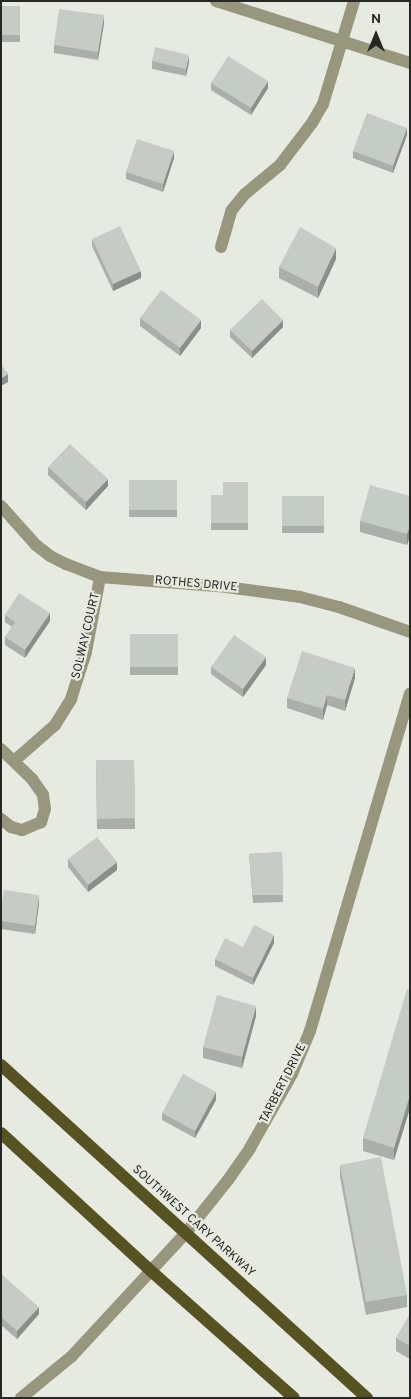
<!DOCTYPE html>
<style>
body{margin:0}
#map{position:relative;width:411px;height:1399px;overflow:hidden;background:#e7eae1;font-family:Overpass,sans-serif}
div>[style]{position:absolute}
[style*='--x']{left:calc(var(--x)*1px);top:calc(var(--y)*1px);width:calc(var(--w)*1px);rotate:calc(var(--a)*1deg)}
.minor>*{height:12px;margin:-6px;padding:0 6px;transform-origin:6px;border-radius:6px;background:#98967c}
.major>*{height:12px;margin:-6px;padding:0 6px;transform-origin:6px;border-radius:6px;background:#575222}
.wall>*{inset:0;background:#a9afa9}
.shaded-wall>*{inset:0;background:#8a8f8a}
.building>*{inset:0;background:#c5ccc5}
span{translate:-50% -50%;white-space:nowrap;text-align:center;line-height:1.15;-webkit-text-stroke:4.5px #e7eae1;paint-order:stroke}
.street-label{font-size:12px;color:#272825}
.frame{position:absolute;inset:0;border:2px solid #272825;pointer-events:none}
.north{position:absolute;left:351px;top:10px;width:50px;height:50px;-webkit-text-stroke:4px #e7eae1;paint-order:stroke;rotate:0deg;font-size:14px;font-weight:700;line-height:20px;text-align:center;color:#272825}
.north::after{content:'';display:block;margin:auto;width:18px;height:22px;background:#272825;clip-path:polygon(50% 0,100% 100%,50% 72%,0 100%)}
</style>
<div id="map">
<div class="minor">
<div style="--x:216;--y:1;--w:204;--a:17.7"></div>
<div style="--x:221;--y:247;--w:37;--a:-74"></div>
<div style="--x:231;--y:211;--w:22;--a:-51"></div>
<div style="--x:245;--y:194;--w:45;--a:-39.6"></div>
<div style="--x:280;--y:165;--w:53;--a:-52.7"></div>
<div style="--x:312;--y:123;--w:22;--a:-60"></div>
<div style="--x:323;--y:104;--w:108;--a:-73.2"></div>
<div style="--x:1;--y:506;--w:52;--a:48.1"></div>
<div style="--x:36;--y:545;--w:18;--a:38"></div>
<div style="--x:50;--y:556;--w:18;--a:27"></div>
<div style="--x:66;--y:564;--w:36;--a:21"></div>
<div style="--x:100;--y:577;--w:126;--a:4.5"></div>
<div style="--x:226;--y:587;--w:75;--a:7.7"></div>
<div style="--x:300;--y:597;--w:40;--a:14.4"></div>
<div style="--x:339;--y:607;--w:75;--a:19.4"></div>
<div style="--x:1;--y:749;--w:43;--a:44.1"></div>
<div style="--x:32;--y:779;--w:19;--a:55"></div>
<div style="--x:43;--y:795;--w:14;--a:82"></div>
<div style="--x:45;--y:809;--w:14;--a:107"></div>
<div style="--x:41;--y:822;--w:21;--a:157"></div>
<div style="--x:22;--y:830;--w:11;--a:-165"></div>
<div style="--x:11;--y:827;--w:13;--a:-141"></div>
<div style="--x:14;--y:761;--w:55;--a:-41.3"></div>
<div style="--x:55;--y:725;--w:31;--a:-58"></div>
<div style="--x:71;--y:699;--w:49;--a:-72.3"></div>
<div style="--x:86;--y:652;--w:76;--a:-79.4"></div>
<div style="--x:21;--y:1398;--w:66;--a:-39.5"></div>
<div style="--x:72;--y:1356;--w:166;--a:-47.2"></div>
<div style="--x:185;--y:1234;--w:69;--a:-51.5"></div>
<div style="--x:228;--y:1180;--w:39;--a:-55"></div>
<div style="--x:250;--y:1148;--w:85;--a:-60.4"></div>
<div style="--x:292;--y:1074;--w:47;--a:-67.3"></div>
<div style="--x:310;--y:1031;--w:352;--a:-73.5"></div>
</div>
<div class="major">
<div style="--x:1;--y:1065;--w:495;--a:42.3"></div>
<div style="--x:1;--y:1133;--w:204;--a:42.6"></div>
<div style="--x:151;--y:1271;--w:191;--a:41.6"></div>
</div>
<div class="wall">
<div style="clip-path:polygon(1px 6px,20px 6px,20px 42px,1px 42px)"></div>
<div style="clip-path:polygon(104px 23px,98px 60px,54px 53px,54px 45px)"></div>
<div style="clip-path:polygon(152px 61px,189px 62px,186px 76px,152px 69px)"></div>
<div style="clip-path:polygon(211px 83px,268px 88px,251px 115px,211px 90px)"></div>
<div style="clip-path:polygon(407px 135px,393px 173px,353px 158px,353px 151px)"></div>
<div style="clip-path:polygon(174px 158px,163px 192px,126px 179px,126px 172px)"></div>
<div style="clip-path:polygon(92px 239px,141px 278px,113px 291px,92px 246px)"></div>
<div style="clip-path:polygon(336px 259px,318px 298px,279px 278px,279px 267px)"></div>
<div style="clip-path:polygon(140px 318px,201px 328px,180px 356px,140px 326px)"></div>
<div style="clip-path:polygon(283px 327px,252px 358px,230px 337px,230px 330px)"></div>
<div style="clip-path:polygon(48px 467px,108px 486px,86px 510px,48px 475px)"></div>
<div style="clip-path:polygon(129px 480px,177px 480px,177px 517px,129px 517px)"></div>
<div style="clip-path:polygon(248px 482px,248px 530px,211px 530px,211px 495px,223px 495px)"></div>
<div style="clip-path:polygon(282px 496px,324px 496px,324px 533px,282px 533px)"></div>
<div style="clip-path:polygon(410px 496px,410px 536px,407px 545px,360px 532px,360px 521px)"></div>
<div style="clip-path:polygon(5px 615px,50px 621px,25px 658px,5px 645px,5px 637px,12px 627px,5px 622px)"></div>
<div style="clip-path:polygon(130px 634px,178px 634px,178px 675px,130px 675px)"></div>
<div style="clip-path:polygon(266px 665px,243px 697px,211px 674px,211px 667px)"></div>
<div style="clip-path:polygon(355px 678px,345px 711px,327px 705px,323px 720px,287px 708px,287px 698px)"></div>
<div style="clip-path:polygon(96px 760px,134px 760px,135px 829px,97px 829px)"></div>
<div style="clip-path:polygon(282px 852px,283px 902px,253px 903px,249px 854px)"></div>
<div style="clip-path:polygon(68px 859px,117px 870px,88px 892px,68px 867px)"></div>
<div style="clip-path:polygon(39px 903px,35px 934px,1px 929px,1px 907px)"></div>
<div style="clip-path:polygon(274px 943px,253px 985px,215px 966px,215px 959px)"></div>
<div style="clip-path:polygon(410px 990px,410px 1108px,394px 1160px,363px 1151px,363px 1138px)"></div>
<div style="clip-path:polygon(256px 1016px,242px 1068px,203px 1058px,203px 1047px)"></div>
<div style="clip-path:polygon(216px 1100px,195px 1138px,162px 1120px,162px 1113px)"></div>
<div style="clip-path:polygon(340px 1165px,407px 1295px,407px 1307px,366px 1315px,340px 1177px)"></div>
<div style="clip-path:polygon(1px 1274px,39px 1314px,17px 1339px,1px 1325px)"></div>
<div style="clip-path:polygon(410px 1314px,410px 1359px,396px 1351px,396px 1338px)"></div>
</div>
<div class="shaded-wall">
<div style="clip-path:polygon(104px 15px,104px 23px,98px 60px,98px 52px)"></div>
<div style="clip-path:polygon(189px 55px,189px 62px,186px 76px,186px 69px)"></div>
<div style="clip-path:polygon(268px 81px,268px 88px,251px 115px,251px 108px)"></div>
<div style="clip-path:polygon(407px 128px,407px 135px,393px 173px,393px 166px)"></div>
<div style="clip-path:polygon(174px 151px,174px 158px,163px 192px,163px 184px)"></div>
<div style="clip-path:polygon(336px 248px,336px 259px,318px 298px,318px 287px)"></div>
<div style="clip-path:polygon(141px 271px,141px 278px,113px 291px,113px 284px)"></div>
<div style="clip-path:polygon(201px 320px,201px 328px,180px 356px,180px 348px)"></div>
<div style="clip-path:polygon(283px 320px,283px 327px,252px 358px,252px 351px)"></div>
<div style="clip-path:polygon(8px 374px,8px 382px,1px 386px,1px 378px)"></div>
<div style="clip-path:polygon(108px 479px,108px 486px,86px 510px,86px 502px)"></div>
<div style="clip-path:polygon(410px 526px,410px 536px,407px 545px,407px 534px)"></div>
<div style="clip-path:polygon(50px 613px,50px 621px,25px 658px,25px 650px)"></div>
<div style="clip-path:polygon(266px 657px,266px 665px,243px 697px,243px 689px)"></div>
<div style="clip-path:polygon(355px 668px,355px 678px,345px 711px,345px 700px)"></div>
<div style="clip-path:polygon(327px 695px,327px 705px,323px 720px,323px 709px)"></div>
<div style="clip-path:polygon(117px 862px,117px 870px,88px 892px,88px 885px)"></div>
<div style="clip-path:polygon(39px 895px,39px 903px,35px 934px,35px 926px)"></div>
<div style="clip-path:polygon(274px 935px,274px 943px,253px 985px,253px 978px)"></div>
<div style="clip-path:polygon(256px 1006px,256px 1016px,242px 1068px,242px 1057px)"></div>
<div style="clip-path:polygon(216px 1092px,216px 1100px,195px 1138px,195px 1131px)"></div>
<div style="clip-path:polygon(410px 1095px,410px 1108px,394px 1160px,394px 1148px)"></div>
<div style="clip-path:polygon(39px 1307px,39px 1314px,17px 1339px,17px 1331px)"></div>
</div>
<div class="building">
<div style="clip-path:polygon(1px 6px,20px 6px,20px 35px,1px 35px)"></div>
<div style="clip-path:polygon(59px 9px,104px 15px,98px 52px,54px 45px)"></div>
<div style="clip-path:polygon(155px 47px,189px 55px,186px 69px,152px 61px)"></div>
<div style="clip-path:polygon(228px 56px,268px 81px,251px 108px,211px 83px)"></div>
<div style="clip-path:polygon(367px 113px,407px 128px,393px 166px,353px 151px)"></div>
<div style="clip-path:polygon(137px 139px,174px 151px,163px 184px,126px 172px)"></div>
<div style="clip-path:polygon(120px 226px,141px 271px,113px 284px,92px 239px)"></div>
<div style="clip-path:polygon(300px 227px,336px 248px,318px 287px,279px 267px)"></div>
<div style="clip-path:polygon(161px 290px,201px 320px,180px 348px,140px 318px)"></div>
<div style="clip-path:polygon(262px 299px,283px 320px,252px 351px,230px 330px)"></div>
<div style="clip-path:polygon(1px 364px,8px 374px,1px 378px)"></div>
<div style="clip-path:polygon(70px 444px,108px 479px,86px 502px,48px 467px)"></div>
<div style="clip-path:polygon(129px 480px,177px 480px,177px 510px,129px 510px)"></div>
<div style="clip-path:polygon(223px 482px,248px 482px,248px 523px,211px 523px,211px 495px,223px 495px)"></div>
<div style="clip-path:polygon(370px 485px,410px 496px,410px 526px,407px 534px,360px 521px)"></div>
<div style="clip-path:polygon(282px 496px,324px 496px,324px 526px,282px 526px)"></div>
<div style="clip-path:polygon(19px 593px,50px 613px,25px 650px,5px 637px,15px 622px,5px 615px)"></div>
<div style="clip-path:polygon(130px 634px,178px 634px,178px 667px,130px 667px)"></div>
<div style="clip-path:polygon(234px 635px,266px 657px,243px 689px,211px 667px)"></div>
<div style="clip-path:polygon(302px 651px,355px 668px,345px 700px,327px 695px,323px 709px,287px 698px)"></div>
<div style="clip-path:polygon(96px 760px,134px 760px,135px 818px,97px 819px)"></div>
<div style="clip-path:polygon(97px 837px,117px 862px,88px 885px,68px 859px)"></div>
<div style="clip-path:polygon(282px 852px,283px 895px,253px 895px,249px 854px)"></div>
<div style="clip-path:polygon(4px 890px,39px 895px,35px 926px,1px 921px,1px 907px)"></div>
<div style="clip-path:polygon(254px 925px,274px 935px,253px 978px,215px 959px,225px 938px,243px 947px)"></div>
<div style="clip-path:polygon(407px 989px,410px 990px,410px 1095px,394px 1148px,363px 1138px)"></div>
<div style="clip-path:polygon(217px 995px,256px 1006px,242px 1057px,203px 1047px)"></div>
<div style="clip-path:polygon(183px 1074px,216px 1092px,195px 1131px,162px 1113px)"></div>
<div style="clip-path:polygon(381px 1157px,407px 1295px,366px 1302px,340px 1165px)"></div>
<div style="clip-path:polygon(1px 1274px,39px 1307px,17px 1331px,1px 1317px)"></div>
<div style="clip-path:polygon(410px 1314px,410px 1346px,396px 1338px)"></div>
</div>
<div class="street-label">
<span style="left:196px;top:585px;rotate:5deg">ROTHES DRIVE</span>
<span style="left:87px;top:636px;rotate:-77deg">SOLWAY COURT</span>
<span style="left:284px;top:1084px;rotate:-63deg">TARBERT DRIVE</span>
<span style="left:193px;top:1222px;rotate:42deg">SOUTHWEST CARY PARKWAY</span>
</div>
<div class="frame"></div>
<div class="north">N</div>
</div>
